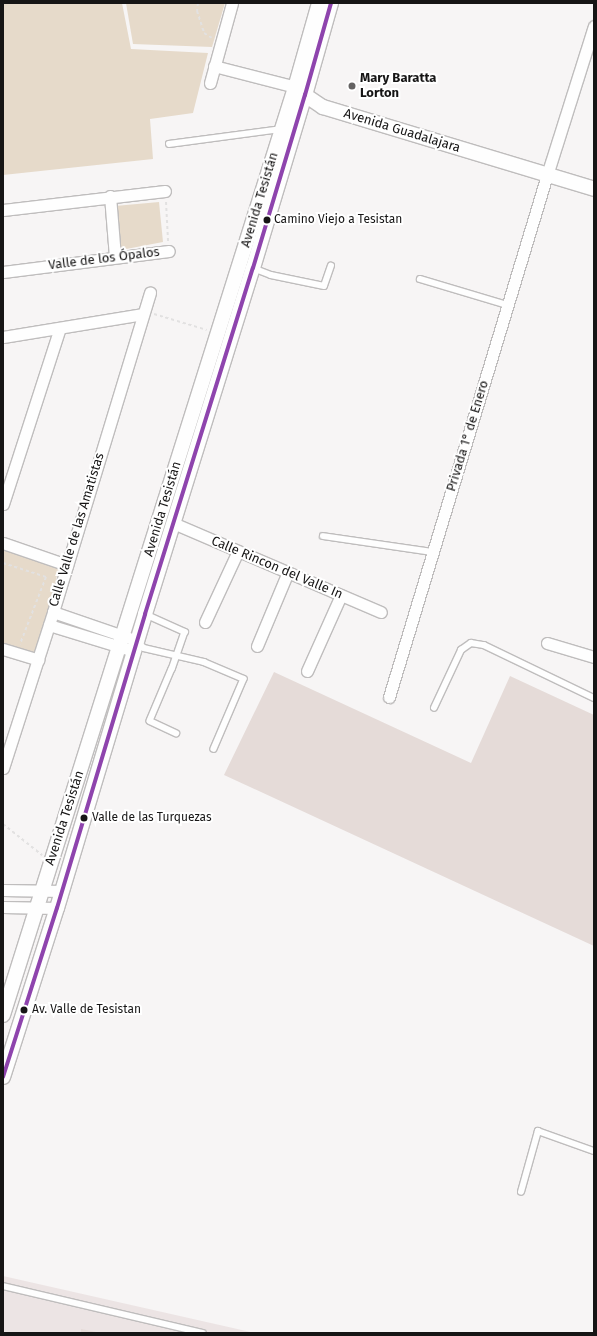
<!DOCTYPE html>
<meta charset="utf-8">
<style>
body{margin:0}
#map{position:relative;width:597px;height:1336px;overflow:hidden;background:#f7f5f5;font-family:"Fira Sans",sans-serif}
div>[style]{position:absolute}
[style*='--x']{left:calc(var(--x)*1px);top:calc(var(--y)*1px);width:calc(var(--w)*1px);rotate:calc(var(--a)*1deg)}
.built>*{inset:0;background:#ece4e4}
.green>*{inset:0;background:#e6daca}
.building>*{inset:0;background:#e5dbd8}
.path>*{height:2px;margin-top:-1px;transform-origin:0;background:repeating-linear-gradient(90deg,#e2e1e1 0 3px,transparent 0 6px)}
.roads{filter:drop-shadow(1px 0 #bfbdbd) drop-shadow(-1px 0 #bfbdbd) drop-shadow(0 1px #bfbdbd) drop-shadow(0 -1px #bfbdbd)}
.service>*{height:5.5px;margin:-2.75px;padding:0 2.75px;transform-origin:2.75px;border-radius:2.75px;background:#fefefe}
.minor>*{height:11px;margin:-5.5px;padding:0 5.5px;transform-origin:5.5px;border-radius:5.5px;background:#fefefe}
.tertiary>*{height:14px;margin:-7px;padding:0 7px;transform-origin:7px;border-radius:7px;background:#fefefe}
.bus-1>*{height:4px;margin:-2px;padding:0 2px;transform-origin:2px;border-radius:2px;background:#8e44ad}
.dots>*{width:11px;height:11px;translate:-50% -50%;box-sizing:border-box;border:2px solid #fff;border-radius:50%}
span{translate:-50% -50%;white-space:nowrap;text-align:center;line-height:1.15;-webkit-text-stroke:4px #fff;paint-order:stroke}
.bus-label{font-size:12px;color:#161515}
.left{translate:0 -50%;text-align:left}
.poi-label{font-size:13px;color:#161515;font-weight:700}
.street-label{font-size:13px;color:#161515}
.frame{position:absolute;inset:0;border:4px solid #161515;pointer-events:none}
</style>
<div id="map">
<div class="built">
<div style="clip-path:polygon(3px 1276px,255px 1333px,3px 1333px)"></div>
</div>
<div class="green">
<div style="clip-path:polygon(3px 3px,122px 3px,131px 49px,208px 53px,193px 113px,150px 119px,153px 159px,3px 175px)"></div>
<div style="clip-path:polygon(126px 3px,225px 3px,212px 47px,133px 44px)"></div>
<div style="clip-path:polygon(159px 202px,163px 242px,121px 250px,115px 206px)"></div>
<div style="clip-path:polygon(3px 550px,59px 568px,36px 656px,3px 646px)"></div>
</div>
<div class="building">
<div style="clip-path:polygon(274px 672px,471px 763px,510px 676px,594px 715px,594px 946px,224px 775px)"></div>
<div style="clip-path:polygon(81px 1329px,96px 1332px,95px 1333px,81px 1333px)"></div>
</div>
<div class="path">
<div style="--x:198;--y:3;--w:8;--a:97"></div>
<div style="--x:197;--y:11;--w:23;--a:72"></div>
<div style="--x:204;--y:33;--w:9;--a:32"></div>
<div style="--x:166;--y:202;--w:39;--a:87"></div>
<div style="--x:154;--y:314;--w:55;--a:16.8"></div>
<div style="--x:3;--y:563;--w:45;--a:18"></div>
<div style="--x:46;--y:577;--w:72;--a:111.2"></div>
<div style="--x:3;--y:824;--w:50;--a:38.5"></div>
</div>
<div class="roads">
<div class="service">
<div style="--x:169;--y:144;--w:114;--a:-7.6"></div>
<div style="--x:253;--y:268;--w:19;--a:21"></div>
<div style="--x:271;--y:275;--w:54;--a:11.7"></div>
<div style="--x:324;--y:286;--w:21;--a:-71"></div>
<div style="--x:420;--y:279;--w:92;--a:16.5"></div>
<div style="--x:323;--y:536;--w:111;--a:8.3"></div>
<div style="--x:145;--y:614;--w:44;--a:24.2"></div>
<div style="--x:185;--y:632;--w:39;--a:109"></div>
<div style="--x:172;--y:669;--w:56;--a:112.9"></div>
<div style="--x:150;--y:721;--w:29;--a:25"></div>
<div style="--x:138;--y:642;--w:8;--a:45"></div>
<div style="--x:144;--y:648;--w:62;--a:13.1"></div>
<div style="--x:204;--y:662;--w:43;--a:23"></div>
<div style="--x:244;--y:679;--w:76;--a:113.2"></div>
<div style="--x:434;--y:708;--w:64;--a:-65"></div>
<div style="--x:461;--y:650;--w:12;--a:-35"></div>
<div style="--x:471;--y:643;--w:13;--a:9"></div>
<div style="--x:484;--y:645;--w:122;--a:25.7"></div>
<div style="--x:521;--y:1192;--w:63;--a:-74.4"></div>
<div style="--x:538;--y:1131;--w:59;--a:19.7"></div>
<div style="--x:3;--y:1286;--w:205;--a:13.2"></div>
</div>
<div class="minor">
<div style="--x:214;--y:66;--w:81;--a:14.4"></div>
<div style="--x:292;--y:86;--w:4;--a:34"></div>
<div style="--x:210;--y:83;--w:83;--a:-74.6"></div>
<div style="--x:110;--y:196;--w:61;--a:85.3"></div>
<div style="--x:3;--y:210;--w:163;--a:-6.7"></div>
<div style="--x:3;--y:272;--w:167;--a:-7.2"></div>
<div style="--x:3;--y:337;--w:142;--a:-9.3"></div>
<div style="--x:3;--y:504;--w:185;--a:-72.1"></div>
<div style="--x:173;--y:523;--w:226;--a:23.2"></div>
<div style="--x:3;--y:543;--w:68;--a:19"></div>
<div style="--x:53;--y:612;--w:80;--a:18.9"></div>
<div style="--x:205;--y:622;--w:78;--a:-65.1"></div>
<div style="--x:49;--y:625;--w:82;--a:17.1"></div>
<div style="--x:547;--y:643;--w:49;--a:16.6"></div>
<div style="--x:257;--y:646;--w:80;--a:-67.3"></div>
<div style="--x:3;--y:649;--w:37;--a:17"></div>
<div style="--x:307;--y:671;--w:83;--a:-65.9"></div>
<div style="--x:389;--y:697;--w:545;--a:-73.16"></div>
<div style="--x:547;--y:175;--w:156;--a:-72.5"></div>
<div style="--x:3;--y:768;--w:164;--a:-72.2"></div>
<div style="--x:53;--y:612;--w:334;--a:-73.1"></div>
<div style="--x:3;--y:890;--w:59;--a:1"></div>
<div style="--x:3;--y:907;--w:54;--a:1.1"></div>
</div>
<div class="tertiary">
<div style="--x:299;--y:91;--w:29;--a:34"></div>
<div style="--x:323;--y:107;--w:283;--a:16.8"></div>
<div style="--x:3;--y:1015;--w:972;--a:-72.52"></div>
<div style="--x:295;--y:88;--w:88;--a:-74.2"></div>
<div style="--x:3;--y:1077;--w:177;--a:-72.3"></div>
<div style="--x:57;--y:908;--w:307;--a:-73.3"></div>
<div style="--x:145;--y:614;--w:362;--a:-72.7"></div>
<div style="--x:253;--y:268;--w:181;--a:-73.3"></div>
<div style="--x:305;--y:95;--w:96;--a:-74.2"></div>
</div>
</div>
<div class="bus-1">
<div style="--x:3;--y:1077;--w:177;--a:-72.3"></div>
<div style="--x:57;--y:908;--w:307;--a:-73.3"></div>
<div style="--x:145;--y:614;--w:362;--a:-72.7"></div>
<div style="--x:253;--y:268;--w:181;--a:-73.3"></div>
<div style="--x:305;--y:95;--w:96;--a:-74.2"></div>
</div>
<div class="dots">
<div style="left:352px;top:86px;background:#656363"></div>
<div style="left:267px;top:220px;background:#161515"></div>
<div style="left:84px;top:818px;background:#161515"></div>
<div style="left:24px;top:1010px;background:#161515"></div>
</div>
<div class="bus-label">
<span class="left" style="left:274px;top:220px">Camino Viejo a Tesistan</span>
<span class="left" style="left:92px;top:818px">Valle de las Turquezas</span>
<span class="left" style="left:32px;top:1010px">Av. Valle de Tesistan</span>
</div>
<div class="poi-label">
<span class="left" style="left:360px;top:86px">Mary Baratta<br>Lorton</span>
</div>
<div class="street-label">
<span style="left:402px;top:131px;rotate:17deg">Avenida Guadalajara</span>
<span style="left:260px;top:200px;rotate:-73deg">Avenida Tesistán</span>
<span style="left:104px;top:259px;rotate:-7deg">Valle de los Ópalos</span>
<span style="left:468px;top:436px;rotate:-73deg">Privada 1° de Enero</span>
<span style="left:163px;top:509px;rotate:-73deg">Avenida Tesistán</span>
<span style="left:77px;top:530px;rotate:-73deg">Calle Valle de las Amatistas</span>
<span style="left:277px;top:568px;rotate:23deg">Calle Rincon del Valle In</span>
<span style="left:65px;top:818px;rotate:-72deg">Avenida Tesistán</span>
</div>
<div class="frame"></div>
</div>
